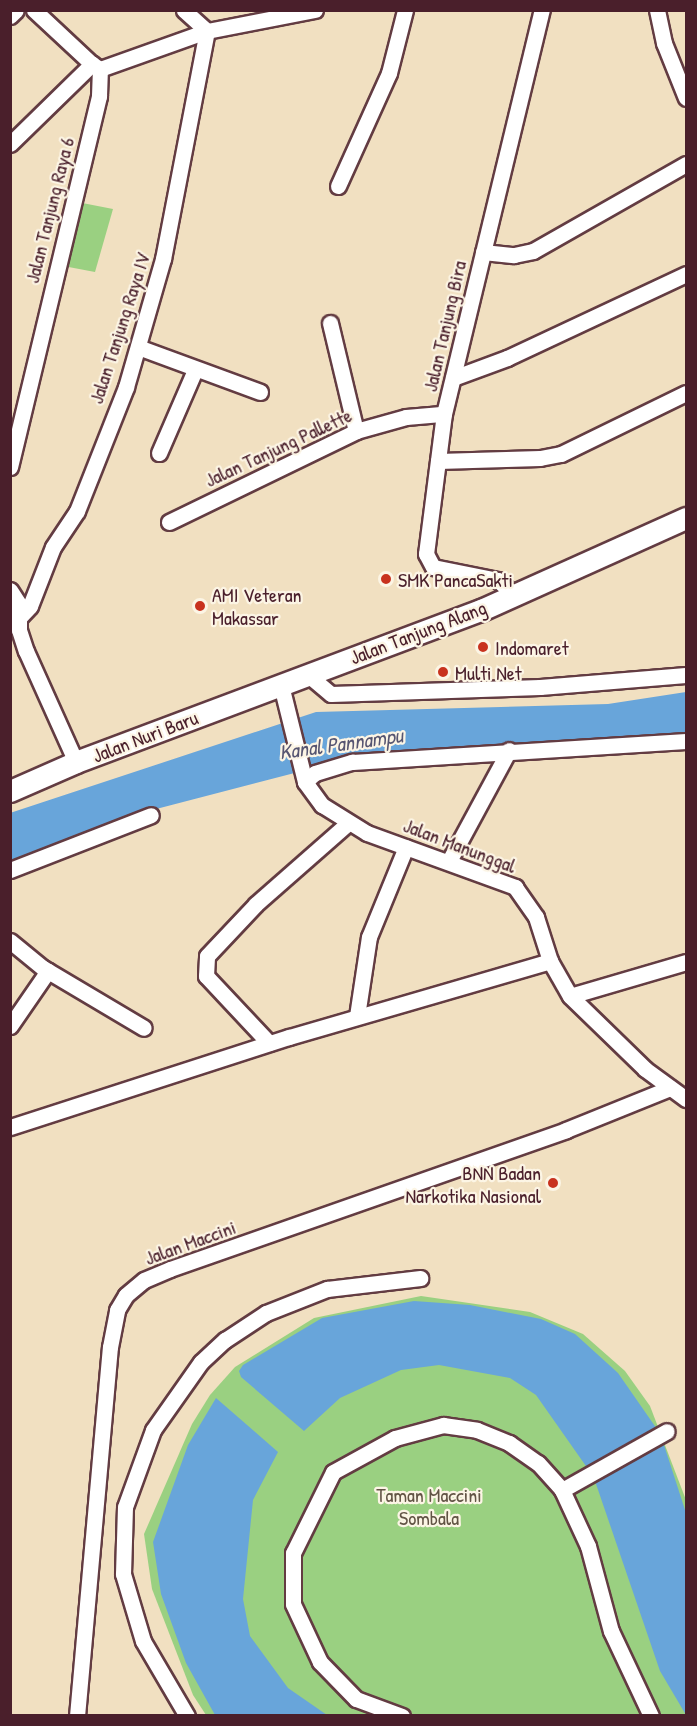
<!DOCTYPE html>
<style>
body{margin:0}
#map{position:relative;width:697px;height:1726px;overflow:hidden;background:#f1e0c1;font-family:"Patrick Hand",sans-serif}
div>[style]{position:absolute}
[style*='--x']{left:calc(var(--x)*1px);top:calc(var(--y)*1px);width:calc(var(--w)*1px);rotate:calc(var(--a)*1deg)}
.green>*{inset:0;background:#9ad081}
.water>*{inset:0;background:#68a5da}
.roads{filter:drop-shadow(2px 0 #633c42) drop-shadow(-2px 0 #633c42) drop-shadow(0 2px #633c42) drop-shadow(0 -2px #633c42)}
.street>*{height:15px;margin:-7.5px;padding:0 7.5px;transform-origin:7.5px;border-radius:7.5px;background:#fff}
.secondary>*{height:21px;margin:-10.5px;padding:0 10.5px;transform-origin:10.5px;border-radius:10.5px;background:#fff}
.dots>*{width:16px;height:16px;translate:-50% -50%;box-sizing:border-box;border:3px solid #fcf5e5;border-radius:50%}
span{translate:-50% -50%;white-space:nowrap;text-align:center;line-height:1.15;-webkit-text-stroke:4.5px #fcf5e5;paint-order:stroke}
.street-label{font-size:20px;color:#4a1f2b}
.poi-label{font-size:20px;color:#4a1f2b}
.left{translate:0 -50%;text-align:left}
.right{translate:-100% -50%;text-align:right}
.park-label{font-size:20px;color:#625445}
.water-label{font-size:21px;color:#565571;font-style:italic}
.frame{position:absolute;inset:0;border:12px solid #4a1f2b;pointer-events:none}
</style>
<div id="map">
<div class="green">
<div style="clip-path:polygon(72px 201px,113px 209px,95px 272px,58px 265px)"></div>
<div style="clip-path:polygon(421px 1296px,530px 1312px,583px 1334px,625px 1371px,650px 1406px,686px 1500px,686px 1715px,206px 1715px,193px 1695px,152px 1589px,144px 1534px,192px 1424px,210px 1395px,235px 1367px,314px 1318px)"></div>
</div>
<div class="water">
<div style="clip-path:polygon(686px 692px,686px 736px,364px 755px,137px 814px,11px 865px,10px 813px,316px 712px,608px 704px)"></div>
<div style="clip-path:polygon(414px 1301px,470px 1305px,541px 1319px,575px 1334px,618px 1373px,659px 1432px,588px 1469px,536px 1395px,510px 1378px,439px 1365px,401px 1370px,340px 1398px,304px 1431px,241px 1377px,239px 1371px,243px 1365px,322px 1318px)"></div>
<div style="clip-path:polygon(216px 1398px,278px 1452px,253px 1500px,243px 1599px,250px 1636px,288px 1688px,327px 1715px,215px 1715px,186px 1663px,161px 1594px,153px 1542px,188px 1445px)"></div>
<div style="clip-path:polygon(664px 1445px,686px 1513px,686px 1715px,660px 1671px,595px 1481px)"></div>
</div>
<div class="roads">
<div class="street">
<div style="--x:34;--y:10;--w:79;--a:43"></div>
<div style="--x:657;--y:10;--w:34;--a:78"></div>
<div style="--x:664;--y:43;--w:59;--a:68.2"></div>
<div style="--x:10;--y:16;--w:8;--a:-45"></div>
<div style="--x:100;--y:69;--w:114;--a:-19.6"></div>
<div style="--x:207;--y:31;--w:110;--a:-11"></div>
<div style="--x:10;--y:144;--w:115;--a:-44.3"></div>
<div style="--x:92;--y:64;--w:9;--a:32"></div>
<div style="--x:338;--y:186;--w:124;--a:-65.7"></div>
<div style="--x:389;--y:73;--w:65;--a:-75.7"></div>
<div style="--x:483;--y:252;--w:31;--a:6"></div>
<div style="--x:514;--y:255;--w:19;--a:-12"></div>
<div style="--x:533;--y:251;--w:176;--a:-29.6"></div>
<div style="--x:330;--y:323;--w:111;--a:76.5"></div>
<div style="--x:138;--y:347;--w:130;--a:20.2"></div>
<div style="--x:453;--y:378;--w:58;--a:-20.3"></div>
<div style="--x:507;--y:358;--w:198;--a:-25.1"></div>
<div style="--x:159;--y:453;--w:90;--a:-66.6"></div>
<div style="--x:438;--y:461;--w:102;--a:-1.7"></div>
<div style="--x:540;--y:458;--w:21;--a:-11"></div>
<div style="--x:561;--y:454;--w:139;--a:-26"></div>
<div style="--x:10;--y:467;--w:382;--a:-76.5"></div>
<div style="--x:99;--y:96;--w:27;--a:-88"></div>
<div style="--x:169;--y:522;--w:208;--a:-25.9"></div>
<div style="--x:356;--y:431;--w:52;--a:-15.6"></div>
<div style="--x:406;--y:417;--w:38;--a:-5"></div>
<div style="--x:10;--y:590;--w:17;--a:57"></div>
<div style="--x:19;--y:604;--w:26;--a:90"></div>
<div style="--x:19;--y:630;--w:22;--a:72"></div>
<div style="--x:26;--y:651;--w:122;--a:65.8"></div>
<div style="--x:514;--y:595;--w:22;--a:-137"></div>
<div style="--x:498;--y:580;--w:66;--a:-168.7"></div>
<div style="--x:433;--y:567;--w:15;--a:-118"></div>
<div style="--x:426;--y:554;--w:141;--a:-82.7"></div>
<div style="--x:444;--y:414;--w:416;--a:-76.4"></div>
<div style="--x:19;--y:618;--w:16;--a:-47"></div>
<div style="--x:30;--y:606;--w:63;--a:-68.7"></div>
<div style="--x:53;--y:547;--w:43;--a:-56.3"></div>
<div style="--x:77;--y:511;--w:133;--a:-68.4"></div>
<div style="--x:126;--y:387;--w:133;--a:-73.9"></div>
<div style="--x:163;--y:259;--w:232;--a:-79.1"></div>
<div style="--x:207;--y:31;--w:31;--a:-138"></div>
<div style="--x:307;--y:674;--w:31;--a:40"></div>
<div style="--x:331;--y:694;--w:209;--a:-1.9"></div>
<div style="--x:540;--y:687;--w:146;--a:-4.7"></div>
<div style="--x:281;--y:685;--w:100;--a:76.1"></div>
<div style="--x:305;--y:782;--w:29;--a:54"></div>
<div style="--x:322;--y:805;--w:53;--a:31.9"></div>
<div style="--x:367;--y:833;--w:158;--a:20"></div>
<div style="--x:515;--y:887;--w:37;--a:55"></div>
<div style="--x:536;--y:917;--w:46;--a:72.3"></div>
<div style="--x:550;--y:961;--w:40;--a:60.3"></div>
<div style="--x:570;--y:996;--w:105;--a:44.2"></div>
<div style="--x:645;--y:1069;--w:51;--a:36.2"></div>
<div style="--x:305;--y:782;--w:13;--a:-42"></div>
<div style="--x:315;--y:773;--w:39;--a:-17"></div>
<div style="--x:352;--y:762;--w:335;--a:-3.6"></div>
<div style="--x:449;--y:861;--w:126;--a:-61.6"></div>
<div style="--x:10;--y:870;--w:151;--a:-21.3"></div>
<div style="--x:10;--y:941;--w:43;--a:39.3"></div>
<div style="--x:43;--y:968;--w:117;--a:30.7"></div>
<div style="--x:570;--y:996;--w:121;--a:-16.3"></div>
<div style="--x:357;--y:1016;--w:80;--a:-81.4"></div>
<div style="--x:369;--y:937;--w:97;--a:-67.7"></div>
<div style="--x:10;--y:1026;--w:67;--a:-55.4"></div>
<div style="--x:269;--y:1043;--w:92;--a:-133.2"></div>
<div style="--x:206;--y:976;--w:20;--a:-87"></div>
<div style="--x:207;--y:956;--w:71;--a:-46.7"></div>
<div style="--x:256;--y:904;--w:121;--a:-41.3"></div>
<div style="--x:10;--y:1127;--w:293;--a:-17.9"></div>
<div style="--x:289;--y:1037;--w:272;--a:-16.2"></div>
<div style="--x:562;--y:1490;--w:120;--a:-29.3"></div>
<div style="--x:77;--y:1716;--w:370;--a:-84.9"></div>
<div style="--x:110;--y:1347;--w:38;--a:-79"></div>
<div style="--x:117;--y:1310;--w:17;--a:-59"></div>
<div style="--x:126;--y:1295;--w:23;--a:-40"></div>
<div style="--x:144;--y:1280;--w:28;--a:-23"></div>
<div style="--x:170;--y:1269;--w:420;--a:-19.3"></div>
<div style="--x:566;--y:1130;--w:112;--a:-22"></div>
<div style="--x:187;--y:1716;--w:87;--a:-120.4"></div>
<div style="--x:143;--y:1641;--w:70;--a:-106.6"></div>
<div style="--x:123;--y:1574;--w:67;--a:-88.3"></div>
<div style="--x:125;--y:1507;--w:82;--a:-70"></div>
<div style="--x:153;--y:1430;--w:83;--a:-54.8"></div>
<div style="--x:201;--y:1362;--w:33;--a:-43"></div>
<div style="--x:225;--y:1340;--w:49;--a:-33.4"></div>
<div style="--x:266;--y:1313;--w:66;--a:-21.5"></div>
<div style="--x:327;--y:1289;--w:94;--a:-6.7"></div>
<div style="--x:402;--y:1716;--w:49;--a:-159.7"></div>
<div style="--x:356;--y:1699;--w:52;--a:-134.2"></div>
<div style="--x:320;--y:1662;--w:64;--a:-115"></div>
<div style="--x:293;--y:1604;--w:51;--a:-90"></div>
<div style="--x:293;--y:1553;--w:90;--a:-63.7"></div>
<div style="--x:333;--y:1472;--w:71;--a:-28.7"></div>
<div style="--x:395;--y:1438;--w:50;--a:-15.2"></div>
<div style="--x:443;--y:1425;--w:34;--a:8"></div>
<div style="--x:477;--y:1430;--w:35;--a:22"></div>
<div style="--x:509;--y:1443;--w:35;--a:35"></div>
<div style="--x:538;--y:1463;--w:36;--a:48"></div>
<div style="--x:562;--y:1490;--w:62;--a:65.1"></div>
<div style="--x:588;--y:1546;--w:88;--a:74.9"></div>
<div style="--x:611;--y:1631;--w:94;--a:64.8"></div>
</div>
<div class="secondary">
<div style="--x:10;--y:791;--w:72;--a:-23.7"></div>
<div style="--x:76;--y:762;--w:433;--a:-20.6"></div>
<div style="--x:481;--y:610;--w:225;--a:-24.2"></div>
</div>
</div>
<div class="dots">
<div style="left:386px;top:579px;background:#c8321e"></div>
<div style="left:200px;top:606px;background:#c8321e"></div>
<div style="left:483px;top:647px;background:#c8321e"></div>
<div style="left:443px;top:672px;background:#c8321e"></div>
<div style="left:553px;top:1183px;background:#c8321e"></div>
</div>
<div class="street-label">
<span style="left:49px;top:210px;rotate:-76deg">Jalan Tanjung Raya 6</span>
<span style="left:444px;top:326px;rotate:-77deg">Jalan Tanjung Bira</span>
<span style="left:119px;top:328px;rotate:-72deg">Jalan Tanjung Raya IV</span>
<span style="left:278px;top:447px;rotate:-25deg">Jalan Tanjung Pallette</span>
<span style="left:418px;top:632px;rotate:-21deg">Jalan Tanjung Alang</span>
<span style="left:145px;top:736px;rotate:-21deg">Jalan Nuri Baru</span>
<span style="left:460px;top:845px;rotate:21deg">Jalan Manunggal</span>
<span style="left:190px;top:1242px;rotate:-20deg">Jalan Maccini</span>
</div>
<div class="poi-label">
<span class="left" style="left:398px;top:579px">SMK PancaSakti</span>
<span class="left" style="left:212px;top:606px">AMI Veteran<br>Makassar</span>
<span class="left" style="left:495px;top:647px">Indomaret</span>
<span class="left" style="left:455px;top:672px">Multi Net</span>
<span class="right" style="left:541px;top:1184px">BNN Badan<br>Narkotika Nasional</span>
</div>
<div class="park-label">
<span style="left:429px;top:1506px">Taman Maccini<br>Sombala</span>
</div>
<div class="water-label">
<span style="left:341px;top:744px;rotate:-8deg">Kanal Pannampu</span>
</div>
<div class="frame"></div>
</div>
